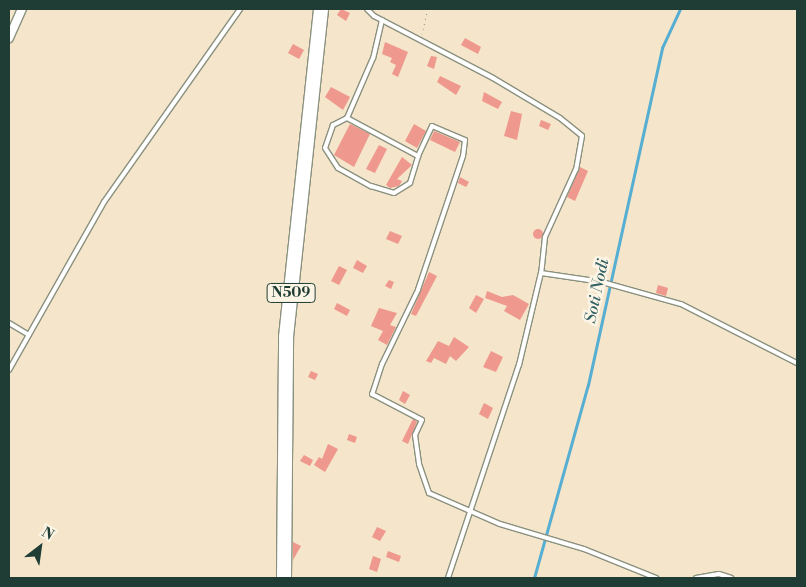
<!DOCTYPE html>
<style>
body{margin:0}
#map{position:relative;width:806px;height:587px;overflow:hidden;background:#f5e5ca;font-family:"Libre Bodoni",serif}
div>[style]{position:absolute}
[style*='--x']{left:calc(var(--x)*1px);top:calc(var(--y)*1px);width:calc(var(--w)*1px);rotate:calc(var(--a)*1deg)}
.stream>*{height:2.5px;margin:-1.25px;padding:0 1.25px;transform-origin:1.25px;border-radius:1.25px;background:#56aed3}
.building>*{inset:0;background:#ef988d}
.round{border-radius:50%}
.path>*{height:1px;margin-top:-0.5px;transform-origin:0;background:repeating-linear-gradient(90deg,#8a917f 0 1px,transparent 0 5px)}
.roads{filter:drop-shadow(1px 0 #8a917f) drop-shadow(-1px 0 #8a917f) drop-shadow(0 1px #8a917f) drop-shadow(0 -1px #8a917f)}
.lane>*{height:4px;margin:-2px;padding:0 2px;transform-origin:2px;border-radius:2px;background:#fff}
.street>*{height:8px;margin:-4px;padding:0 4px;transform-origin:4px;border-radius:4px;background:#fff}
.highway>*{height:14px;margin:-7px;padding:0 7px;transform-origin:7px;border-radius:7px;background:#fff}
span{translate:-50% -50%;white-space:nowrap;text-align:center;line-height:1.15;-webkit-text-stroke:5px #fcf5e5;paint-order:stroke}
.shield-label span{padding:1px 4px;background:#fcf5e5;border:1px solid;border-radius:4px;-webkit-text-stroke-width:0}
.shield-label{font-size:14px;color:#1f3d34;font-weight:700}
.water-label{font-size:16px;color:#305f64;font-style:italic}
.frame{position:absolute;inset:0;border:10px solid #1f3d34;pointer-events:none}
.north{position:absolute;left:15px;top:522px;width:50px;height:50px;-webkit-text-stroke:4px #fcf5e5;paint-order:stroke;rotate:30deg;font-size:14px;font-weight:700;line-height:20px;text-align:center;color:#1f3d34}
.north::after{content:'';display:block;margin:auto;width:18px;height:22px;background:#1f3d34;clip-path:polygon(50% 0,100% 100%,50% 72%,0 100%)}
</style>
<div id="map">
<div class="stream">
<div style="--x:534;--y:578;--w:200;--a:-74.4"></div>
<div style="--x:588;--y:385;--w:345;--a:-77.6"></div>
<div style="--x:662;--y:48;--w:43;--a:-65.2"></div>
</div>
<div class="building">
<div style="clip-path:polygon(341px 9px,350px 13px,346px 21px,337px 15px)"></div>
<div style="clip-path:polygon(465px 38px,481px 47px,478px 54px,461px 45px)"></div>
<div style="clip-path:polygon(385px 42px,408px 52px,398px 77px,392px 74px,396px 65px,390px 62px,392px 58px,382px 54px)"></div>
<div style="clip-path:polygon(293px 44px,304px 50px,299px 59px,288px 53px)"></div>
<div style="clip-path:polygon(431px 56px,437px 57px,434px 69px,427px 66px)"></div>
<div style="clip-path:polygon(440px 76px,461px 86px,456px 95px,437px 82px)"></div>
<div style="clip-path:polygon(331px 87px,350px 97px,343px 110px,325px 97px)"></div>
<div style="clip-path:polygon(484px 92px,502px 102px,498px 109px,482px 101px)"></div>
<div style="clip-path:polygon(511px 111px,522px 114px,517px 140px,504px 136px)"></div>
<div style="clip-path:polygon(541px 120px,551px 124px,548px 130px,539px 126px)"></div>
<div style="clip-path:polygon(350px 124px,370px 134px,354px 167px,334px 155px)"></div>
<div style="clip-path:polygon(414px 124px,426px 131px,417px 148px,405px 141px)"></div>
<div style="clip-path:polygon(434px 131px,460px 142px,455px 152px,430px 140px)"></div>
<div style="clip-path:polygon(379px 145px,387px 149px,375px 173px,366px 169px)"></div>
<div style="clip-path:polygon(402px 157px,412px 165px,397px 179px,402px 181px,399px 186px,390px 188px,386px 185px)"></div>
<div style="clip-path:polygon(580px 167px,588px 171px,575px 201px,567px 197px)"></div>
<div style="clip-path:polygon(460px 177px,469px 182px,466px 187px,458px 183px)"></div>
<div class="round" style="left:533px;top:229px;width:10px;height:10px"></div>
<div style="clip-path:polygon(390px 231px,402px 236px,398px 244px,386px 239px)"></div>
<div style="clip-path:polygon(357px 260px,367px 266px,363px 273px,353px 268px)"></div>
<div style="clip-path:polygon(339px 266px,347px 270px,339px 285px,331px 281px)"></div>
<div style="clip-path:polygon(429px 272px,437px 276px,416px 316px,411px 314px)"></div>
<div style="clip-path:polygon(389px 280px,394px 282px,391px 289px,385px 286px)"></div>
<div style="clip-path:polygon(658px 285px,668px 288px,666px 296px,656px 293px)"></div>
<div style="clip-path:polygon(487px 291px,502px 297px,513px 295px,529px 304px,520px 320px,504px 311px,507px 306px,485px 298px)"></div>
<div style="clip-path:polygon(476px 295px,484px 299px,476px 313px,469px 308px)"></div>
<div style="clip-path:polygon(337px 303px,350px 310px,347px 316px,334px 309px)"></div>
<div style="clip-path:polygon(379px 308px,397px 313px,390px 325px,396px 327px,387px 345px,378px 340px,383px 331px,371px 326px)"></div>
<div style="clip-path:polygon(454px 337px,469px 347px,456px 361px,450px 356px,446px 364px,434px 358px,431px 363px,426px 361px,438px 341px,449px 346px)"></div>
<div style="clip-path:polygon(491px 351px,503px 357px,496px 372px,483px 367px)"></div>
<div style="clip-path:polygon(311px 371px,318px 374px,315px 380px,308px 377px)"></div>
<div style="clip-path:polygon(403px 391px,410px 395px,405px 404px,399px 400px)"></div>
<div style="clip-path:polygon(484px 403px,493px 408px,488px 419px,479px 414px)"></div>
<div style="clip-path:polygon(413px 419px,417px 422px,408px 444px,402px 441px)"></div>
<div style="clip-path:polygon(349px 434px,357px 437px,355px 443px,347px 440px)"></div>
<div style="clip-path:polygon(328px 444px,338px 449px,325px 472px,314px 465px,319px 457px,322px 459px)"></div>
<div style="clip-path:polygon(304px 455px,313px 460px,310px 466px,300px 461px)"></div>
<div style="clip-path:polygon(377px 527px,386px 531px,380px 541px,372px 537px)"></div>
<div style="clip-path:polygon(293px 542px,301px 546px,293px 560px)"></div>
<div style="clip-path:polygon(388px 551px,401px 556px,399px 562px,386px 557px)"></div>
<div style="clip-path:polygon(373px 556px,381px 559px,377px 572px,369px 569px)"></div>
</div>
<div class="path">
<div style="--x:422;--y:34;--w:26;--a:-77"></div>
</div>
<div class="roads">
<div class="lane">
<div style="--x:367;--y:9;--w:10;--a:45"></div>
<div style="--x:374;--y:16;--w:134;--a:27.5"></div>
<div style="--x:493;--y:78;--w:78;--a:30.8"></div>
<div style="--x:560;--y:118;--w:28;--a:39"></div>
<div style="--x:582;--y:136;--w:34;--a:100"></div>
<div style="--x:576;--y:169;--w:75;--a:114.5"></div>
<div style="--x:545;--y:237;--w:36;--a:96"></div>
<div style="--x:382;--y:20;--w:39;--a:103"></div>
<div style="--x:373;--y:58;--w:65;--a:113.4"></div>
<div style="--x:347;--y:118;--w:81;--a:28.2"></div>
<div style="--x:418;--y:156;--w:33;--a:-65"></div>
<div style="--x:432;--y:126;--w:36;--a:23"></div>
<div style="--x:465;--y:140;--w:16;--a:97"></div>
<div style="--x:463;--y:156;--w:141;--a:108.6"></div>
<div style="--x:418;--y:290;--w:82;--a:115.9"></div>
<div style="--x:382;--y:364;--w:32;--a:108"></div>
<div style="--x:372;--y:394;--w:56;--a:27.5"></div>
<div style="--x:422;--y:420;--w:17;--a:115"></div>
<div style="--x:415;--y:435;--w:29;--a:82"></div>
<div style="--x:419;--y:464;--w:31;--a:71"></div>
<div style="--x:429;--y:493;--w:77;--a:23.6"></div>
<div style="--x:500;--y:524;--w:88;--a:16.6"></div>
<div style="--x:584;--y:549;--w:78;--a:21.9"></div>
<div style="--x:347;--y:118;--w:16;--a:153"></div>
<div style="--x:333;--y:125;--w:24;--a:109"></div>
<div style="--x:325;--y:148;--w:24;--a:57"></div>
<div style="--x:338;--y:168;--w:38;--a:29"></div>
<div style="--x:371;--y:186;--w:24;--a:17"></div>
<div style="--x:394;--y:193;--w:19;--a:-32"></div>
<div style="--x:410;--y:183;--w:28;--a:-73"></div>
<div style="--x:9;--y:323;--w:23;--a:31"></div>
<div style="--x:9;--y:370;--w:193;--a:-60.5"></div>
<div style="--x:104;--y:202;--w:236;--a:-54.8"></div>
<div style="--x:448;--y:578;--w:225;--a:-71.6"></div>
<div style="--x:519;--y:365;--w:95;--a:-76.6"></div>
<div style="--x:541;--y:273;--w:62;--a:8.4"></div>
<div style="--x:602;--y:282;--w:82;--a:15.6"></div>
<div style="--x:681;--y:304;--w:130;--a:27"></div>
<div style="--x:696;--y:578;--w:23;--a:-10"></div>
<div style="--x:719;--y:574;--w:13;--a:18"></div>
</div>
<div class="street">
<div style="--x:9;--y:38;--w:32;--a:-66"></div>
</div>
<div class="highway">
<div style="--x:284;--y:578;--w:241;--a:-89.5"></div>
<div style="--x:286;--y:337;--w:330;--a:-83.9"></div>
</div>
</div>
<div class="shield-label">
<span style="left:291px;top:293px">N509</span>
</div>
<div class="water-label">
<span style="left:597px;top:291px;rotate:-78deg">Soti Nodi</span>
</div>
<div class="frame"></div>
<div class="north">N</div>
</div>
